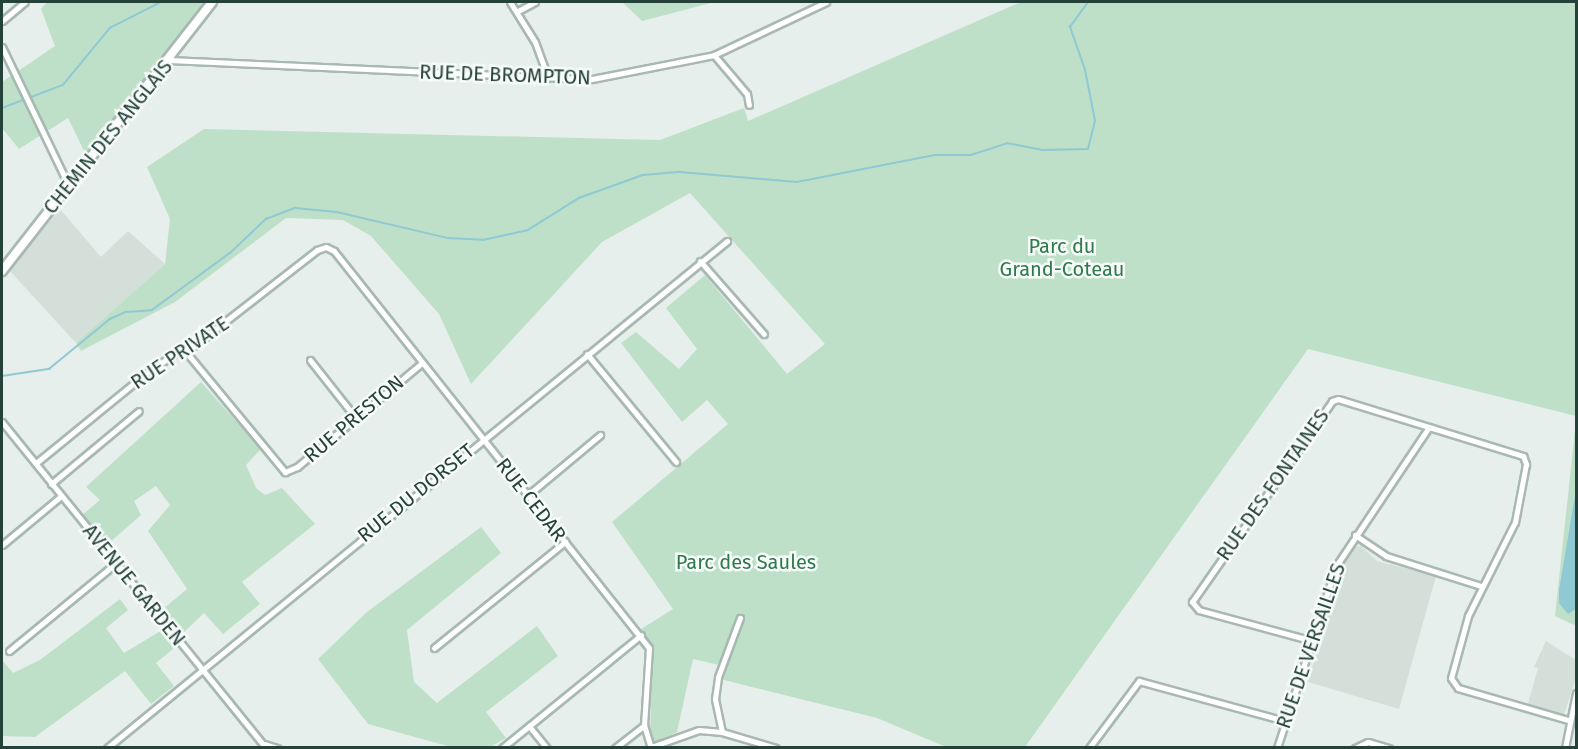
<!DOCTYPE html>
<style>
body{margin:0}
#map{position:relative;width:1578px;height:749px;overflow:hidden;background:#e6efeb;font-family:"Fira Sans",sans-serif}
div>[style]{position:absolute}
[style*='--x']{left:calc(var(--x)*1px);top:calc(var(--y)*1px);width:calc(var(--w)*1px);rotate:calc(var(--a)*1deg)}
.built>*{inset:0;background:#d4dfda}
.green>*{inset:0;background:#bfe0c8}
.water>*{inset:0;background:#8ec9d4}
.stream>*{height:1.5px;margin:-0.75px;padding:0 0.75px;transform-origin:0.75px;border-radius:0.75px;background:#8ec9d4}
.roads{filter:drop-shadow(2px 0 #a8b8b2) drop-shadow(-2px 0 #a8b8b2) drop-shadow(0 2px #a8b8b2) drop-shadow(0 -2px #a8b8b2)}
.street>*{height:5px;margin:-2.5px;padding:0 2.5px;transform-origin:2.5px;border-radius:2.5px;background:#fff}
.secondary>*{height:8px;margin:-4px;padding:0 4px;transform-origin:4px;border-radius:4px;background:#fff}
span{translate:-50% -50%;white-space:nowrap;text-align:center;line-height:1.15;-webkit-text-stroke:5px #f7fbf9;paint-order:stroke}
.street-label{font-size:20px;color:#24423a}
.park-label{font-size:20px;color:#2d7a4b}
.frame{position:absolute;inset:0;border:3px solid #24423a;pointer-events:none}
</style>
<div id="map">
<div class="built">
<div style="clip-path:polygon(60px 209px,101px 257px,128px 231px,165px 264px,76px 343px,9px 270px)"></div>
<div style="clip-path:polygon(1361px 546px,1377px 561px,1436px 576px,1399px 709px,1308px 682px,1341px 568px,1354px 547px)"></div>
<div style="clip-path:polygon(1546px 641px,1576px 660px,1576px 677px,1564px 715px,1528px 704px,1538px 668px,1534px 667px)"></div>
</div>
<div class="green">
<div style="clip-path:polygon(47px 2px,208px 2px,87px 157px,68px 118px,19px 149px,2px 128px,2px 82px,55px 46px,41px 9px)"></div>
<div style="clip-path:polygon(622px 2px,715px 2px,642px 21px)"></div>
<div style="clip-path:polygon(1021px 2px,1576px 2px,1576px 416px,1308px 349px,1025px 747px,946px 747px,877px 718px,720px 679px,719px 665px,693px 659px,677px 732px,650px 745px,652px 643px,638px 631px,673px 609px,612px 522px,728px 424px,707px 400px,682px 422px,621px 343px,636px 332px,679px 369px,697px 349px,666px 308px,705px 275px,787px 374px,825px 344px,690px 193px,602px 242px,471px 384px,439px 314px,371px 236px,343px 220px,286px 218px,175px 302px,81px 351px,76px 343px,165px 264px,170px 219px,147px 167px,204px 129px,660px 140px,744px 108px,748px 121px)"></div>
<div style="clip-path:polygon(201px 382px,261px 449px,246px 465px,256px 488px,265px 495px,282px 488px,315px 524px,242px 582px,260px 604px,223px 634px,204px 613px,182px 634px,162px 610px,187px 589px,148px 531px,170px 505px,156px 486px,134px 501px,141px 515px,108px 544px,82px 515px,100px 500px,86px 487px)"></div>
<div style="clip-path:polygon(1576px 421px,1576px 622px,1574px 625px,1555px 616px)"></div>
<div style="clip-path:polygon(481px 527px,501px 553px,407px 630px,414px 682px,437px 703px,537px 626px,558px 656px,486px 712px,506px 738px,490px 747px,451px 747px,368px 724px,318px 659px,367px 612px)"></div>
<div style="clip-path:polygon(120px 599px,128px 610px,106px 628px,124px 653px,164px 629px,178px 645px,156px 663px,174px 686px,151px 704px,125px 671px,35px 737px,2px 736px,2px 660px,13px 673px,40px 660px)"></div>
</div>
<div class="water">
<div style="clip-path:polygon(1576px 490px,1576px 609px,1568px 614px,1559px 603px,1559px 590px)"></div>
</div>
<div class="stream">
<div style="--x:2;--y:108;--w:65;--a:-20.7"></div>
<div style="--x:63;--y:85;--w:74;--a:-50.5"></div>
<div style="--x:110;--y:28;--w:57;--a:-27"></div>
<div style="--x:2;--y:376;--w:48;--a:-8.5"></div>
<div style="--x:49;--y:369;--w:79;--a:-39.3"></div>
<div style="--x:110;--y:319;--w:17;--a:-24"></div>
<div style="--x:126;--y:312;--w:26;--a:-4"></div>
<div style="--x:152;--y:310;--w:97;--a:-36.2"></div>
<div style="--x:230;--y:253;--w:50;--a:-43.4"></div>
<div style="--x:266;--y:219;--w:31;--a:-21"></div>
<div style="--x:295;--y:208;--w:42;--a:5.4"></div>
<div style="--x:337;--y:212;--w:114;--a:13.2"></div>
<div style="--x:448;--y:238;--w:35;--a:3"></div>
<div style="--x:483;--y:240;--w:46;--a:-12.5"></div>
<div style="--x:528;--y:230;--w:60;--a:-32.1"></div>
<div style="--x:579;--y:198;--w:68;--a:-19.8"></div>
<div style="--x:643;--y:175;--w:37;--a:-5"></div>
<div style="--x:680;--y:172;--w:117;--a:4.9"></div>
<div style="--x:797;--y:182;--w:140;--a:-11.1"></div>
<div style="--x:934;--y:155;--w:37;--a:0"></div>
<div style="--x:971;--y:155;--w:38;--a:-18"></div>
<div style="--x:1007;--y:143;--w:37;--a:11"></div>
<div style="--x:1043;--y:150;--w:45;--a:-1.3"></div>
<div style="--x:1088;--y:149;--w:29;--a:-76"></div>
<div style="--x:1095;--y:121;--w:52;--a:-101.1"></div>
<div style="--x:1085;--y:70;--w:46;--a:-109.2"></div>
<div style="--x:1070;--y:27;--w:31;--a:-54"></div>
</div>
<div class="roads">
<div class="street">
<div style="--x:510;--y:2;--w:47;--a:58"></div>
<div style="--x:535;--y:42;--w:38;--a:70"></div>
<div style="--x:518;--y:11;--w:19;--a:-28"></div>
<div style="--x:2;--y:21;--w:30;--a:-40"></div>
<div style="--x:2;--y:47;--w:152;--a:64.3"></div>
<div style="--x:714;--y:55;--w:51;--a:49.8"></div>
<div style="--x:747;--y:94;--w:11;--a:80"></div>
<div style="--x:169;--y:60;--w:423;--a:2.6"></div>
<div style="--x:592;--y:79;--w:124;--a:-11.1"></div>
<div style="--x:714;--y:55;--w:124;--a:-25.3"></div>
<div style="--x:700;--y:261;--w:97;--a:48.8"></div>
<div style="--x:186;--y:352;--w:156;--a:50.5"></div>
<div style="--x:285;--y:472;--w:13;--a:-23"></div>
<div style="--x:297;--y:467;--w:163;--a:-39.8"></div>
<div style="--x:587;--y:354;--w:140;--a:50.5"></div>
<div style="--x:310;--y:360;--w:73;--a:51.7"></div>
<div style="--x:2;--y:422;--w:419;--a:51"></div>
<div style="--x:36;--y:463;--w:139;--a:-39.2"></div>
<div style="--x:144;--y:375;--w:39;--a:-35"></div>
<div style="--x:176;--y:353;--w:10;--a:-6"></div>
<div style="--x:186;--y:352;--w:166;--a:-37.9"></div>
<div style="--x:317;--y:250;--w:9;--a:-18"></div>
<div style="--x:326;--y:247;--w:9;--a:27"></div>
<div style="--x:334;--y:251;--w:507;--a:51.57"></div>
<div style="--x:649;--y:648;--w:77;--a:93.7"></div>
<div style="--x:644;--y:725;--w:24;--a:73"></div>
<div style="--x:51;--y:484;--w:114;--a:-39.7"></div>
<div style="--x:528;--y:495;--w:94;--a:-39.8"></div>
<div style="--x:1355;--y:535;--w:37;--a:34"></div>
<div style="--x:1386;--y:556;--w:100;--a:17.5"></div>
<div style="--x:2;--y:545;--w:77;--a:-39.7"></div>
<div style="--x:1313;--y:641;--w:118;--a:-164.8"></div>
<div style="--x:1199;--y:610;--w:11;--a:-131"></div>
<div style="--x:1192;--y:602;--w:245;--a:-55.1"></div>
<div style="--x:1332;--y:401;--w:6;--a:-18"></div>
<div style="--x:1338;--y:399;--w:194;--a:17.1"></div>
<div style="--x:1523;--y:456;--w:9;--a:69"></div>
<div style="--x:1526;--y:464;--w:59;--a:100.7"></div>
<div style="--x:1515;--y:522;--w:105;--a:116.6"></div>
<div style="--x:1468;--y:616;--w:64;--a:105.3"></div>
<div style="--x:1451;--y:678;--w:12;--a:55"></div>
<div style="--x:1458;--y:688;--w:115;--a:16.2"></div>
<div style="--x:434;--y:648;--w:169;--a:-39"></div>
<div style="--x:9;--y:651;--w:139;--a:-39.4"></div>
<div style="--x:529;--y:726;--w:28;--a:51"></div>
<div style="--x:722;--y:732;--w:34;--a:-102"></div>
<div style="--x:715;--y:699;--w:22;--a:-82"></div>
<div style="--x:718;--y:677;--w:63;--a:-69.6"></div>
<div style="--x:264;--y:744;--w:14;--a:17"></div>
<div style="--x:651;--y:747;--w:51;--a:-19.5"></div>
<div style="--x:699;--y:730;--w:23;--a:5"></div>
<div style="--x:722;--y:732;--w:56;--a:16.5"></div>
<div style="--x:107;--y:748;--w:801;--a:-39.27"></div>
<div style="--x:502;--y:748;--w:179;--a:-39.1"></div>
<div style="--x:615;--y:748;--w:37;--a:-38"></div>
<div style="--x:1089;--y:748;--w:84;--a:-53.3"></div>
<div style="--x:1139;--y:681;--w:151;--a:15.3"></div>
<div style="--x:1277;--y:748;--w:191;--a:-72"></div>
<div style="--x:1336;--y:566;--w:167;--a:-56.2"></div>
<div style="--x:1355;--y:748;--w:14;--a:-25"></div>
<div style="--x:1368;--y:742;--w:22;--a:16"></div>
<div style="--x:1565;--y:748;--w:56;--a:-78.7"></div>
</div>
<div class="secondary">
<div style="--x:2;--y:271;--w:341;--a:-52"></div>
</div>
</div>
<div class="street-label">
<span style="left:505px;top:75px;rotate:2deg">RUE DE BROMPTON</span>
<span style="left:108px;top:137px;rotate:-51deg">CHEMIN DES ANGLAIS</span>
<span style="left:180px;top:353px;rotate:-34deg">RUE PRIVATE</span>
<span style="left:354px;top:419px;rotate:-40deg">RUE PRESTON</span>
<span style="left:1273px;top:485px;rotate:-55deg">RUE DES FONTAINES</span>
<span style="left:416px;top:493px;rotate:-39deg">RUE DU DORSET</span>
<span style="left:531px;top:500px;rotate:52deg">RUE CEDAR</span>
<span style="left:134px;top:585px;rotate:51deg">AVENUE GARDEN</span>
<span style="left:1311px;top:646px;rotate:-71deg">RUE DE VERSAILLES</span>
</div>
<div class="park-label">
<span style="left:1062px;top:258px">Parc du<br>Grand-Coteau</span>
<span style="left:746px;top:562px">Parc des Saules</span>
</div>
<div class="frame"></div>
</div>
